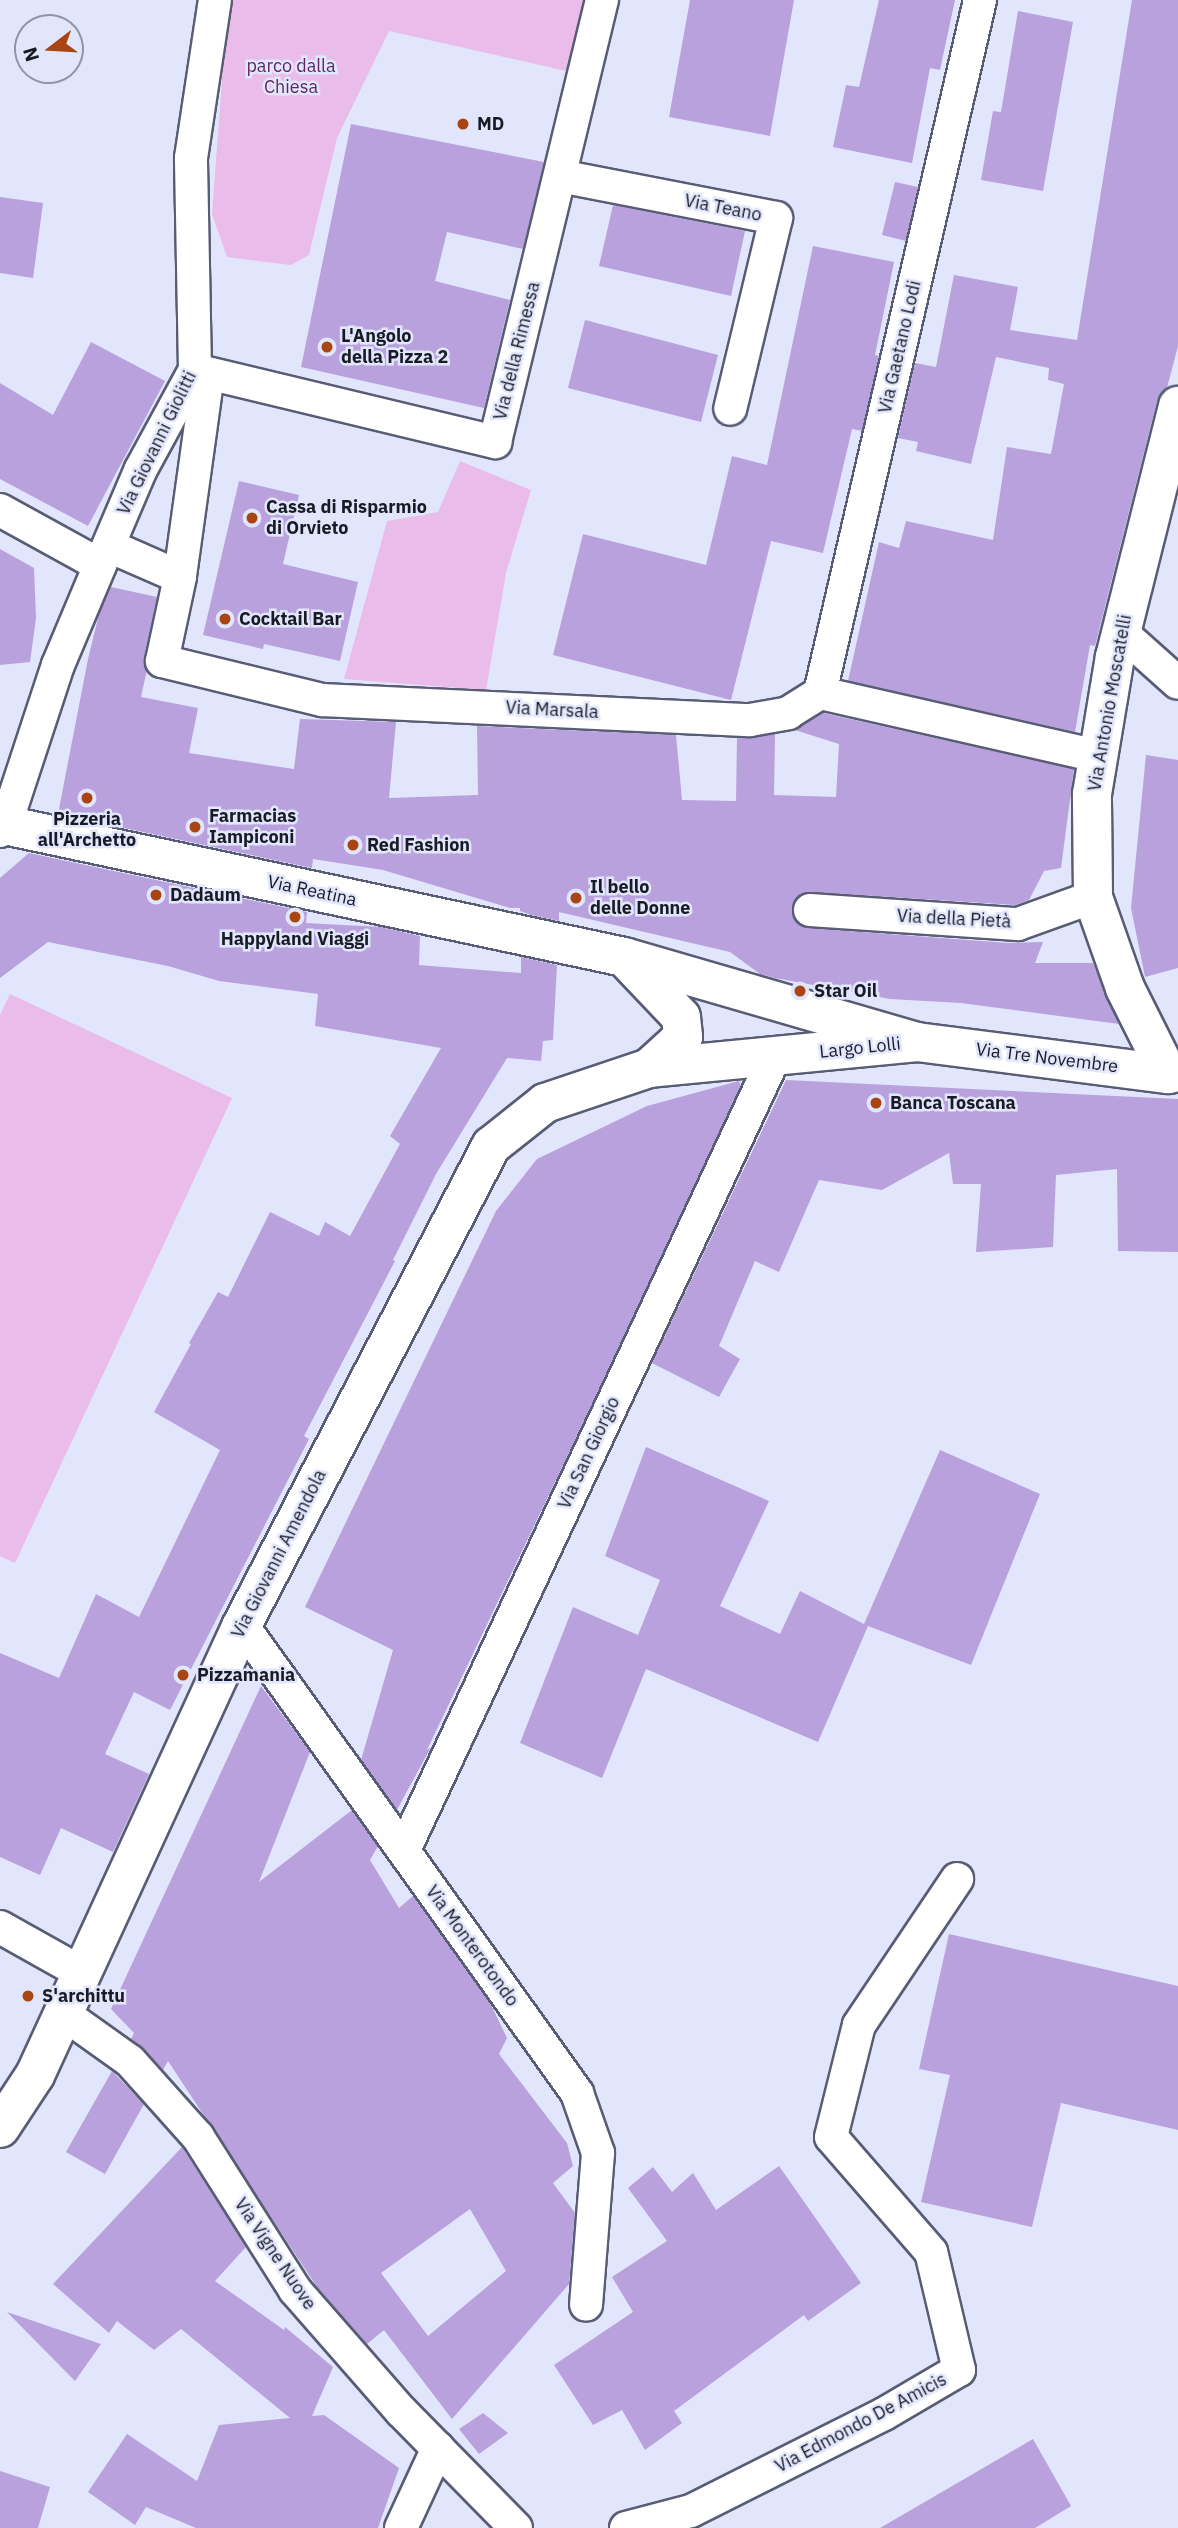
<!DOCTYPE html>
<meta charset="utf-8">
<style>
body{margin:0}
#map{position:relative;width:1178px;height:2528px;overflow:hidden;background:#e2e6fc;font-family:"IBM Plex Sans",sans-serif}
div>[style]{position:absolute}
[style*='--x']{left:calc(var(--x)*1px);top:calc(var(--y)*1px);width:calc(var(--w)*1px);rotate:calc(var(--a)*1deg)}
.green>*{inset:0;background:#eabce9}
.building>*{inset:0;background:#b8a1dc}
.roads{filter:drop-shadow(2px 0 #585c74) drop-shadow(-2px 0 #585c74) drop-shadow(0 2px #585c74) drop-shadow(0 -2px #585c74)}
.street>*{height:32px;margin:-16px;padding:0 16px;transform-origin:16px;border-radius:16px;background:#fff}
.secondary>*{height:38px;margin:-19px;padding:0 19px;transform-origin:19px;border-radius:19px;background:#fff}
.dots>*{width:19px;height:19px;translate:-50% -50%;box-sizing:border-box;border:4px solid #e2e6fc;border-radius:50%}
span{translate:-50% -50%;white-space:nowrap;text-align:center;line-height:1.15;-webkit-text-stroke:5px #e2e6fc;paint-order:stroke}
.park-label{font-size:18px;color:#602661}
.poi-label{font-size:18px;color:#181a24;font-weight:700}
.left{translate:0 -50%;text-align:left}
.street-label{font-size:18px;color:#181a24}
.north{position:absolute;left:14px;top:14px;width:70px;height:70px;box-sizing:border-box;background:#e2e6fc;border:2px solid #9194a6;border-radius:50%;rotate:253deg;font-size:19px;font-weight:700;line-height:28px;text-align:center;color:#181a24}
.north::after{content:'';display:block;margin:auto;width:24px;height:32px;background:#a94513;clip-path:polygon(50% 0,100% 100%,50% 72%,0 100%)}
</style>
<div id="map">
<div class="green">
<div style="clip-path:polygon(228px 0,602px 0,584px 75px,389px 31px,337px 138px,309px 255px,291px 265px,227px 257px,212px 214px)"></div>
<div style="clip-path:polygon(460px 461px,531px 490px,506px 573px,486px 690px,344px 679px,387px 521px,438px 512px)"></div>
<div style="clip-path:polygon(10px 994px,232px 1098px,15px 1563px,0 1556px,0 1015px)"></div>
</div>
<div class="building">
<div style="clip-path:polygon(690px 0,794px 0,770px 136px,669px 117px)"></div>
<div style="clip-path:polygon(879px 0,955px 0,940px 70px,930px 68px,912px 163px,833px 147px,846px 85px,859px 87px)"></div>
<div style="clip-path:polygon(1132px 0,1178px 0,1178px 346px,1167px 388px,1157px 401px,1095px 646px,1090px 645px,1075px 732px,848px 681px,879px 542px,899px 548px,906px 521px,993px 540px,1007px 447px,1051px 454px,1064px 384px,1048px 380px,1049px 368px,996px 357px,971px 464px,916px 451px,918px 442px,898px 438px,915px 363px,936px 367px,954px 275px,1018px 287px,1010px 330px,1077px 340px)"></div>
<div style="clip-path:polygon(1018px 11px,1073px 22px,1043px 191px,981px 180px,993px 111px,1001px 112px)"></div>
<div style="clip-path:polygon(351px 124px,544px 162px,523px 249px,447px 232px,435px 281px,510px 300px,484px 408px,301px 367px)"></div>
<div style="clip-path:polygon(895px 182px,918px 187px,906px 241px,882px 235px)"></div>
<div style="clip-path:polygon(0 197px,43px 203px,33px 278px,0 273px)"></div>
<div style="clip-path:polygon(613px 205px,745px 231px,731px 296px,599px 266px)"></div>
<div style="clip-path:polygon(813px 246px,894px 262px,875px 355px,879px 356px,862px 431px,852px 429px,823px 553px,771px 541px,731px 700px,553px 655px,583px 534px,706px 565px,732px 456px,767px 465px)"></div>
<div style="clip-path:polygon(585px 320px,718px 355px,701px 422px,568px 388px)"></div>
<div style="clip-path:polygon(91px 342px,165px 381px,88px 526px,0 479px,0 383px,53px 415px)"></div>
<div style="clip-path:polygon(239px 481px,299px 495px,283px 564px,358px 582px,340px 661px,264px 644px,263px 649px,203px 635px)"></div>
<div style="clip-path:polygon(0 549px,34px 568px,36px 618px,30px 662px,0 665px)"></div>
<div style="clip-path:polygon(111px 587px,157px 597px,144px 657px,147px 670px,141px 697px,198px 708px,189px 753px,294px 769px,300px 719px,396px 722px,389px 798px,478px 795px,477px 726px,676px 735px,682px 800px,736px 801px,737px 738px,775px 734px,774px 795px,836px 797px,839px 744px,795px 730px,823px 713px,1074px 769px,1061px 868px,1044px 871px,1029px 900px,1015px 905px,811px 892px,795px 899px,792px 909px,799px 925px,809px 928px,1008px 943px,1043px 942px,1035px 963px,1093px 963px,1119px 1024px,961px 1003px,890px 999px,775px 978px,760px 974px,730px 952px,559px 912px,559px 921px,531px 915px,520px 911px,520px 908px,510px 908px,383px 870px,313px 859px,312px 868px,58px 814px,88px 659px,99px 614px)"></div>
<div style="clip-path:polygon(1146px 755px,1178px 760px,1178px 968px,1145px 977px,1131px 908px)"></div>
<div style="clip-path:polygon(29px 853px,307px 912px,306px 923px,381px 927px,420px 936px,419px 965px,521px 973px,521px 957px,557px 965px,553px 1040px,543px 1041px,541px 1061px,507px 1058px,436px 1174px,393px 1260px,395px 1261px,304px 1436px,309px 1439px,170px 1710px,134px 1692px,105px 1754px,149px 1774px,113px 1852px,61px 1828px,40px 1875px,0 1857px,0 1653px,59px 1678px,96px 1594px,139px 1617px,220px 1450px,154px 1412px,191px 1344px,189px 1343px,218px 1292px,228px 1297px,270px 1212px,319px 1236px,325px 1222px,350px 1236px,400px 1144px,390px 1136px,441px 1048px,315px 1026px,318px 994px,219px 981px,168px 966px,48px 942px,0 978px,0 878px)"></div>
<div style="clip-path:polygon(786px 1080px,1178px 1099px,1178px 1252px,1118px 1251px,1117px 1169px,1056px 1175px,1053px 1247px,976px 1252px,981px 1184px,953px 1184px,949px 1153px,882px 1190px,819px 1180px,779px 1272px,755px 1261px,719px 1346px,740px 1359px,719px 1397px,652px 1363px)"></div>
<div style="clip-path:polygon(739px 1081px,741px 1086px,566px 1459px,427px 1750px,431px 1747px,397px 1810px,361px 1760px,393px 1650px,305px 1607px,496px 1211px,537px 1159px,647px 1106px)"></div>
<div style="clip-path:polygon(646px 1447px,769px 1501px,720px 1606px,780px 1634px,800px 1591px,864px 1624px,940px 1450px,1040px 1494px,971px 1665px,868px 1626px,818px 1742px,646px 1669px,602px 1778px,520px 1743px,573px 1607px,638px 1635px,660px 1580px,605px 1556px)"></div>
<div style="clip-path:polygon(evenodd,261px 1686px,310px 1752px,259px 1882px,352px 1810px,378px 1846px,370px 1860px,399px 1908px,413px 1896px,490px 2003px,507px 2038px,499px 2054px,567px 2143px,573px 2166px,553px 2183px,575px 2213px,569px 2284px,452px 2419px,384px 2330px,367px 2344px,317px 2287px,168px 2061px,163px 2070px,131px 2039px,134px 2033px,111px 2009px,261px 1686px,470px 2209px,506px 2271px,428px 2336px,381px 2273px,470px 2209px)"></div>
<div style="clip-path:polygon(949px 1934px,1178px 1986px,1178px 2130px,1061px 2103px,1032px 2227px,921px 2202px,950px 2075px,919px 2069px)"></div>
<div style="clip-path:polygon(112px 2071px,144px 2104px,105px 2174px,66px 2152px)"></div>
<div style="clip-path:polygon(182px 2147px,246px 2247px,215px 2281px,284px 2330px,285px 2327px,333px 2367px,312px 2416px,324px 2415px,399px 2468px,378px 2528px,196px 2528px,146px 2507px,135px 2525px,88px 2492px,127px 2434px,197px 2481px,219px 2425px,290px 2418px,181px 2329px,154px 2350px,117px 2321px,109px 2333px,53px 2284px)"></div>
<div style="clip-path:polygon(779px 2166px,861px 2283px,808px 2321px,804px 2315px,674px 2411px,682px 2423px,645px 2450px,622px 2410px,593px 2425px,554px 2365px,633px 2312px,612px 2277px,667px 2241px,628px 2188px,653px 2167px,672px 2192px,693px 2173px,716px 2210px)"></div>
<div style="clip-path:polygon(7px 2312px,101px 2344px,75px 2381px)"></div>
<div style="clip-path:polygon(483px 2413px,508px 2433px,479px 2454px,459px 2429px)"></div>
<div style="clip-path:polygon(1033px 2439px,1071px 2506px,1035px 2528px,880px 2528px)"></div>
<div style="clip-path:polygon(0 2471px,50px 2487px,38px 2528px,0 2528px)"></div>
</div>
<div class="roads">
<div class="street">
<div style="--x:560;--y:176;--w:220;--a:11"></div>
<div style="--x:776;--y:218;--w:196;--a:103.5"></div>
<div style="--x:195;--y:370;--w:309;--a:13.5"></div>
<div style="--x:495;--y:442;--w:455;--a:-76.4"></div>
<div style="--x:208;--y:374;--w:205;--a:97.9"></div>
<div style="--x:180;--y:577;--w:86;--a:102.1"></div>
<div style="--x:162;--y:661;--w:165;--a:13.7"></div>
<div style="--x:322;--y:700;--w:428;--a:2.7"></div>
<div style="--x:750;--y:720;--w:39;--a:-10"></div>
<div style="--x:788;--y:713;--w:38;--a:-32"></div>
<div style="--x:820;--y:693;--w:285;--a:12.8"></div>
<div style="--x:0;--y:510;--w:114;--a:28.8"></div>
<div style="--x:109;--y:546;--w:77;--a:23.6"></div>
<div style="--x:1121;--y:632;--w:76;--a:41.8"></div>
<div style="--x:820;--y:693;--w:711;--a:-77"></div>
<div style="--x:0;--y:831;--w:7;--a:-45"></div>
<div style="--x:5;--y:826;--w:169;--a:-71.8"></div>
<div style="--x:58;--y:665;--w:108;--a:-67.2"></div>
<div style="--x:100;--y:565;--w:104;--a:-66.9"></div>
<div style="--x:141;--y:469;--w:113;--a:-61.4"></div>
<div style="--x:195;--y:370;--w:212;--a:-91.1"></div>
<div style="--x:191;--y:158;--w:160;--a:-81.4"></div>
<div style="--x:810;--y:910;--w:208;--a:3.9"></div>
<div style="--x:1018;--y:924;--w:80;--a:-19.8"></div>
<div style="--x:242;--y:1625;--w:576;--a:54.4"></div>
<div style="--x:577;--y:2093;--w:64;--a:70.7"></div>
<div style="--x:598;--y:2153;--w:152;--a:94.5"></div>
<div style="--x:404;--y:1850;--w:876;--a:-64.96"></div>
<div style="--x:0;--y:1927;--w:94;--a:29.3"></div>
<div style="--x:64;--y:2014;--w:81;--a:35.5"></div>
<div style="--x:130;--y:2061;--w:102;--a:48.2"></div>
<div style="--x:198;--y:2137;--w:181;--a:57.6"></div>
<div style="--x:295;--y:2290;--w:161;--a:48.8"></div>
<div style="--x:401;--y:2411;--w:164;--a:45.5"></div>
<div style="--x:401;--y:2528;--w:88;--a:-65.2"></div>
<div style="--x:626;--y:2528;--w:67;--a:-14.7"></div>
<div style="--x:691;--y:2511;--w:216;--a:-26.7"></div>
<div style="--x:884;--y:2414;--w:87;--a:-30.4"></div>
<div style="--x:959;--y:2370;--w:121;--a:-103.3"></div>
<div style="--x:931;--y:2252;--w:152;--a:-131"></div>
<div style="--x:831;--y:2137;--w:115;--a:-76"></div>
<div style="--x:859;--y:2025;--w:176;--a:-56.1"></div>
</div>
<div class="secondary">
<div style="--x:0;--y:824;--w:638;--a:12.03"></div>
<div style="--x:624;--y:957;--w:305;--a:16.2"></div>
<div style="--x:917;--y:1042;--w:253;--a:7.3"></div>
<div style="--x:1168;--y:1074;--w:10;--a:-11"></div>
<div style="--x:625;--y:958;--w:81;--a:46.5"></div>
<div style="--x:681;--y:1017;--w:20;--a:84"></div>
<div style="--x:683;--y:1037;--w:46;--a:137.6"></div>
<div style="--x:1168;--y:1074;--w:96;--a:-116.6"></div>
<div style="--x:1125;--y:988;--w:96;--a:-109.4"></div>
<div style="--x:1093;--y:897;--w:103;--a:-90.6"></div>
<div style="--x:1092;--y:794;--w:139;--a:-80.5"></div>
<div style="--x:1115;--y:657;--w:259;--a:-75.9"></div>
<div style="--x:0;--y:2128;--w:64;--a:-56.6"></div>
<div style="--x:35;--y:2075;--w:495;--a:-65.3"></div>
<div style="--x:242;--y:1625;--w:540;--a:-62.53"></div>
<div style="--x:491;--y:1146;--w:69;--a:-38.5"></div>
<div style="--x:545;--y:1103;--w:110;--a:-18.6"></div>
<div style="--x:649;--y:1068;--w:269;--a:-5.5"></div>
</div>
</div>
<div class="dots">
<div style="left:463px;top:124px;background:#a94513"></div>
<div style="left:327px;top:347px;background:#a94513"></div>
<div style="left:252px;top:518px;background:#a94513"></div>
<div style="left:225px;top:619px;background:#a94513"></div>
<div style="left:87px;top:798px;background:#a94513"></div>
<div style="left:195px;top:827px;background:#a94513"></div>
<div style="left:353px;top:845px;background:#a94513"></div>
<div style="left:156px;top:895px;background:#a94513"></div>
<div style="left:576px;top:898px;background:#a94513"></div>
<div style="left:295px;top:917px;background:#a94513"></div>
<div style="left:800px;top:991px;background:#a94513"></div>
<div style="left:876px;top:1103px;background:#a94513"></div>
<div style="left:183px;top:1675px;background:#a94513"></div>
<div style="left:28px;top:1996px;background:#a94513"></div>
</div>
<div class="park-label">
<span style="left:291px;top:77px">parco dalla<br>Chiesa</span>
</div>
<div class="poi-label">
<span class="left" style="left:477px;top:124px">MD</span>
<span class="left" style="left:341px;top:347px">L'Angolo<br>della Pizza 2</span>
<span class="left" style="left:266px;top:518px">Cassa di Risparmio<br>di Orvieto</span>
<span class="left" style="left:239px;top:619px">Cocktail Bar</span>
<span class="left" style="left:209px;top:827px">Farmacias<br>Iampiconi</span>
<span style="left:87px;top:830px">Pizzeria<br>all'Archetto</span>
<span class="left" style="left:367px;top:845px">Red Fashion</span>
<span class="left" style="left:590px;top:898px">Il bello<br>delle Donne</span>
<span class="left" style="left:170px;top:895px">Dadaum</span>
<span style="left:295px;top:939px">Happyland Viaggi</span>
<span class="left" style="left:814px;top:991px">Star Oil</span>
<span class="left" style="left:890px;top:1103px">Banca Toscana</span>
<span class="left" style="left:197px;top:1675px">Pizzamania</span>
<span class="left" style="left:42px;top:1996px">S'archittu</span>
</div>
<div class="street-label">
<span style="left:723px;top:208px;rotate:11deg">Via Teano</span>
<span style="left:900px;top:347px;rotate:-77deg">Via Gaetano Lodi</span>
<span style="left:517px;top:351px;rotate:-76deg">Via della Rimessa</span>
<span style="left:157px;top:443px;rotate:-64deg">Via Giovanni Giolitti</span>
<span style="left:1110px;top:703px;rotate:-80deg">Via Antonio Moscatelli</span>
<span style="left:552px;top:710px;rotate:3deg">Via Marsala</span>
<span style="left:312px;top:891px;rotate:12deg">Via Reatina</span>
<span style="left:954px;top:919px;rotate:3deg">Via della Pietà</span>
<span style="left:860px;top:1048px;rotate:-6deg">Largo Lolli</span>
<span style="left:1047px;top:1058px;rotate:7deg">Via Tre Novembre</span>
<span style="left:589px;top:1453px;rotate:-65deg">Via San Giorgio</span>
<span style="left:279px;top:1554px;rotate:-63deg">Via Giovanni Amendola</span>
<span style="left:472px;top:1946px;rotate:54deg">Via Monterotondo</span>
<span style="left:275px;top:2254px;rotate:56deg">Via Vigne Nuove</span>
<span style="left:861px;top:2423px;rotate:-28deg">Via Edmondo De Amicis</span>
</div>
<div class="north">N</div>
</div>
